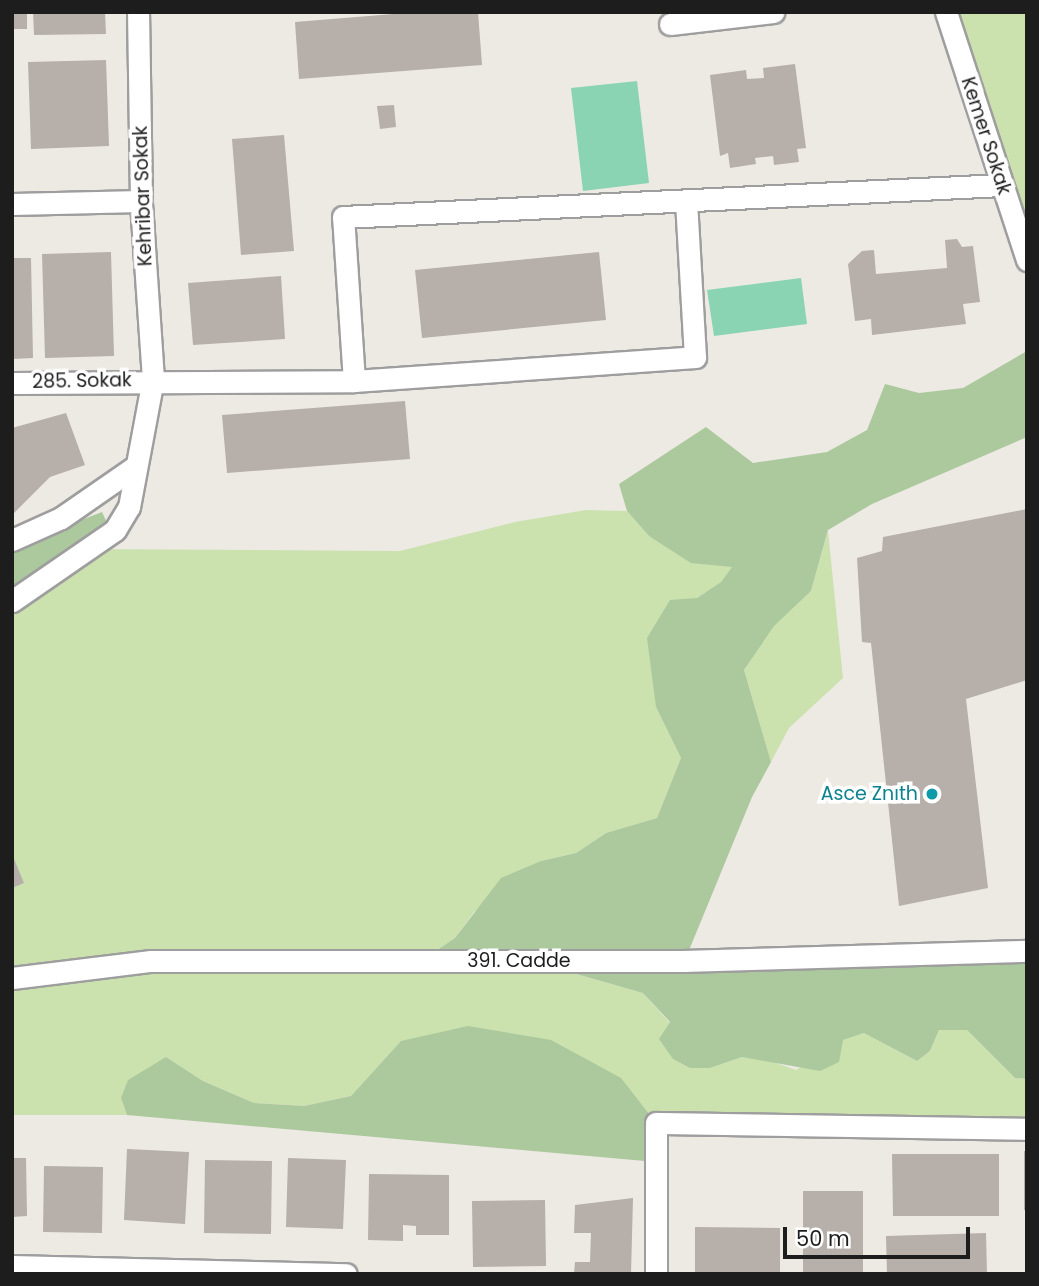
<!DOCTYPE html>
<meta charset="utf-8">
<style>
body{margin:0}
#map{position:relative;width:1039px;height:1286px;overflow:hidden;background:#edeae4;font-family:Poppins,sans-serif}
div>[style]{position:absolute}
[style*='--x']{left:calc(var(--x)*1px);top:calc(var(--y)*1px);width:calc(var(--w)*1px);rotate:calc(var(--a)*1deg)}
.grass>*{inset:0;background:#cbe2af}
.forest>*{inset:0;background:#acc89d}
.pitch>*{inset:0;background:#8ad4b4}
.building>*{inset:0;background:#b6afaa}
.roads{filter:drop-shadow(2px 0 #9e9e9e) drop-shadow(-2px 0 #9e9e9e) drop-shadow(0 2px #9e9e9e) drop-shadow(0 -2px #9e9e9e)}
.street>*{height:21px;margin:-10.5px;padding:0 10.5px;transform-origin:10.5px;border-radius:10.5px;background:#fff}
.dots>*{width:19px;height:19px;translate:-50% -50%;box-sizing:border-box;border:4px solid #fff;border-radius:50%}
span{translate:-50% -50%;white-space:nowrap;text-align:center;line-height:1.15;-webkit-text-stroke:7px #fff;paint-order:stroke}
.street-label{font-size:19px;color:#1d1d1d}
.culture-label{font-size:19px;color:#0d838f}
.right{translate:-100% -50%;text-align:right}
.frame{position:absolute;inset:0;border:14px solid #1d1d1d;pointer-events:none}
.scale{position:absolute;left:783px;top:1227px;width:187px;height:32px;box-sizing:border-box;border:4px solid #1d1d1d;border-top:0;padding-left:9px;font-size:21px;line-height:24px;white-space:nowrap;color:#1d1d1d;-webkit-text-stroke:5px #fff;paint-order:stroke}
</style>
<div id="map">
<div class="grass">
<div style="clip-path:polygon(946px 12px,1027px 12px,1027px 260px)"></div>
<div style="clip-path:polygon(586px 510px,627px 511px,649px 536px,733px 566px,721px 582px,697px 598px,656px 707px,681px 758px,657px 818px,606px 833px,576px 853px,541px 861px,474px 912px,455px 938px,423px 960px,531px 961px,643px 993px,710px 1068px,742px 1057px,768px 1060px,796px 1070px,843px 1040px,864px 1033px,917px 1061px,930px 1051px,939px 1030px,967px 1030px,1015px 1078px,1027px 1079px,1027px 1129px,656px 1123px,401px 1041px,351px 1096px,304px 1106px,254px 1103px,203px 1081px,166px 1057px,121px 1098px,127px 1115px,12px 1115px,12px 601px,91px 549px,400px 551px,515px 522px)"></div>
<div style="clip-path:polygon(828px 531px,843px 678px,789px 728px,771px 762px,744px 670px,774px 625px,811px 591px)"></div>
</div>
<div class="forest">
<div style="clip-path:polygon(1027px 351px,1027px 437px,872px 504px,828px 530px,811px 591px,774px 626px,744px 670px,771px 762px,752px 797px,685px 960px,1027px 951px,1027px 1079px,1015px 1078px,967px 1030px,939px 1030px,930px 1051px,917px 1061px,864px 1033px,843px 1040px,839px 1062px,820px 1071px,742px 1057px,710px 1068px,690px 1068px,673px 1059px,659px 1039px,670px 1022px,643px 993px,531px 961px,421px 961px,455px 938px,501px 878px,541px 861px,576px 853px,606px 833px,657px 818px,681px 758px,656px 707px,647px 638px,670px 600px,697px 598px,721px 582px,732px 567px,691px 563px,649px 536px,627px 511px,619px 484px,706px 427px,753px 463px,827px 452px,867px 430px,885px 384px,919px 393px,963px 388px)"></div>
<div style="clip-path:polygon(102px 512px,108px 525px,12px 591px,12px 547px)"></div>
<div style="clip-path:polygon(468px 1026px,551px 1040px,621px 1078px,656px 1123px,656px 1162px,127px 1115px,121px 1098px,128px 1080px,166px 1057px,203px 1081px,254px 1103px,304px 1106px,351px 1096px,401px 1041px)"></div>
</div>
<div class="pitch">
<div style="clip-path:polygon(637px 81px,649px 183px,583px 191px,571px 88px)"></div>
<div style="clip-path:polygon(801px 278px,807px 324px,714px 336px,707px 290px)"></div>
</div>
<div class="building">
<div style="clip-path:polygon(12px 12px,27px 12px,27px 29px,12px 29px)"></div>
<div style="clip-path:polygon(33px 12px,105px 12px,106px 34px,34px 35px)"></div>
<div style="clip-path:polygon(418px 12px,478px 12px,482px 65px,299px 79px,295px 22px)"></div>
<div style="clip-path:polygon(106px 60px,109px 146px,31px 149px,28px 62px)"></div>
<div style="clip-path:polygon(795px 64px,806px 148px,797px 149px,799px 162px,774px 165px,773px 156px,755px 158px,756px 164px,730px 168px,728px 153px,720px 156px,710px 75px,746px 70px,747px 79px,764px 78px,763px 68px)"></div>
<div style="clip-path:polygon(394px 105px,396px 127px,380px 129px,377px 106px)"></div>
<div style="clip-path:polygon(284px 135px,294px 251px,241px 255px,232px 139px)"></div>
<div style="clip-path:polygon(957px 239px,962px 247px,973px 246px,980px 302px,963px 304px,966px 324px,872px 335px,871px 319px,855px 321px,848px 264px,862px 251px,874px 250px,876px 274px,947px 268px,945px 240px)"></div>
<div style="clip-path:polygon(111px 252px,114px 356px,45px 358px,42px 254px)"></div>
<div style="clip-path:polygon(599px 252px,606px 320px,422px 338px,415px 270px)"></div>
<div style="clip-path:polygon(12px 258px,31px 258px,33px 358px,12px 359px)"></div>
<div style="clip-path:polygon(281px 276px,285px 339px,193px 345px,188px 283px)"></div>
<div style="clip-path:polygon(405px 401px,410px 459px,227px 473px,222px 415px)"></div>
<div style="clip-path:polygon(66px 413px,85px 465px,50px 477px,12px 515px,12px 428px)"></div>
<div style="clip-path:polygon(1027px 509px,1027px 680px,966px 699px,988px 888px,899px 906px,871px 643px,862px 642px,857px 558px,882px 551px,883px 537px)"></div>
<div style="clip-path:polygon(12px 854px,24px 883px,12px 888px)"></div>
<div style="clip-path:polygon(127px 1149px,189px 1152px,185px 1224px,124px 1220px)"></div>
<div style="clip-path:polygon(1024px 1151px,1027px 1151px,1027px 1210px,1024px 1210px)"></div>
<div style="clip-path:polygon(892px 1154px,999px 1154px,999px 1216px,893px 1216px)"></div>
<div style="clip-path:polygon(12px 1158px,26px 1158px,27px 1216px,12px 1217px)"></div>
<div style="clip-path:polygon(288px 1158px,346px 1160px,343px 1229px,286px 1227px)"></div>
<div style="clip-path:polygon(205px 1160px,272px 1161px,271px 1234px,204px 1233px)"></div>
<div style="clip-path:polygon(44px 1166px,103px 1167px,102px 1233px,43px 1232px)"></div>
<div style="clip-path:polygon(369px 1174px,449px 1175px,449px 1235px,416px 1235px,416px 1226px,403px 1225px,403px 1241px,368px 1240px)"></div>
<div style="clip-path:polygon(803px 1191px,863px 1191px,863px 1274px,803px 1274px)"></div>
<div style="clip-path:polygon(633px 1198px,631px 1274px,574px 1274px,575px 1262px,590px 1262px,591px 1233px,574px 1233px,575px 1205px)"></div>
<div style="clip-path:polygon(545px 1200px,546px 1266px,473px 1267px,472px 1201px)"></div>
<div style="clip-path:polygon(695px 1227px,780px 1228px,780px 1274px,695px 1274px)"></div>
<div style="clip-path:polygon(986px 1233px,987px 1274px,887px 1274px,886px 1236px)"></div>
</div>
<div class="roads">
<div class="street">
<div style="--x:946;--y:12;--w:261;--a:71.9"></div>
<div style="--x:670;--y:24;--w:104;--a:-6.6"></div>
<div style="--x:12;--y:204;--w:129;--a:-1.3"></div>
<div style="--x:354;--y:381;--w:342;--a:-4"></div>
<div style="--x:695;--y:357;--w:156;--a:-93.3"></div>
<div style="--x:12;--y:383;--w:342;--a:-0.3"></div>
<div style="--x:354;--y:381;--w:164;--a:-93.8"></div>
<div style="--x:343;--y:217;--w:659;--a:-2.78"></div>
<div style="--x:12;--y:540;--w:54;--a:-24.2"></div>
<div style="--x:61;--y:518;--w:91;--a:-34.7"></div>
<div style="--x:12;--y:601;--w:125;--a:-34.6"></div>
<div style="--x:115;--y:530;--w:27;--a:-59"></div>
<div style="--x:129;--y:507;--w:130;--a:-79.4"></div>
<div style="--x:153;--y:379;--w:178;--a:-93.9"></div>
<div style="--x:141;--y:201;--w:189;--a:-90.9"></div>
<div style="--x:12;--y:978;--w:140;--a:-7"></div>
<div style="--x:151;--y:961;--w:534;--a:0"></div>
<div style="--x:685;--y:961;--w:342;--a:-1.7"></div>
<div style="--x:12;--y:1266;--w:334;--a:1.4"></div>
<div style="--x:656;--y:1274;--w:151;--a:-90"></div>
<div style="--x:656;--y:1123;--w:371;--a:0.9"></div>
</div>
</div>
<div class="dots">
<div style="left:932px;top:794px;background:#0f9aa8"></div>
</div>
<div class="street-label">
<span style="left:986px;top:136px;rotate:72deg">Kemer Sokak</span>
<span style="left:143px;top:196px;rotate:-92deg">Kehribar Sokak</span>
<span style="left:82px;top:381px;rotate:-1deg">285. Sokak</span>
<span style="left:519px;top:961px">391. Cadde</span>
</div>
<div class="culture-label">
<span class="right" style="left:918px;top:794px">Asce Znıth</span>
</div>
<div class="frame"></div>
<div class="scale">50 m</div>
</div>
